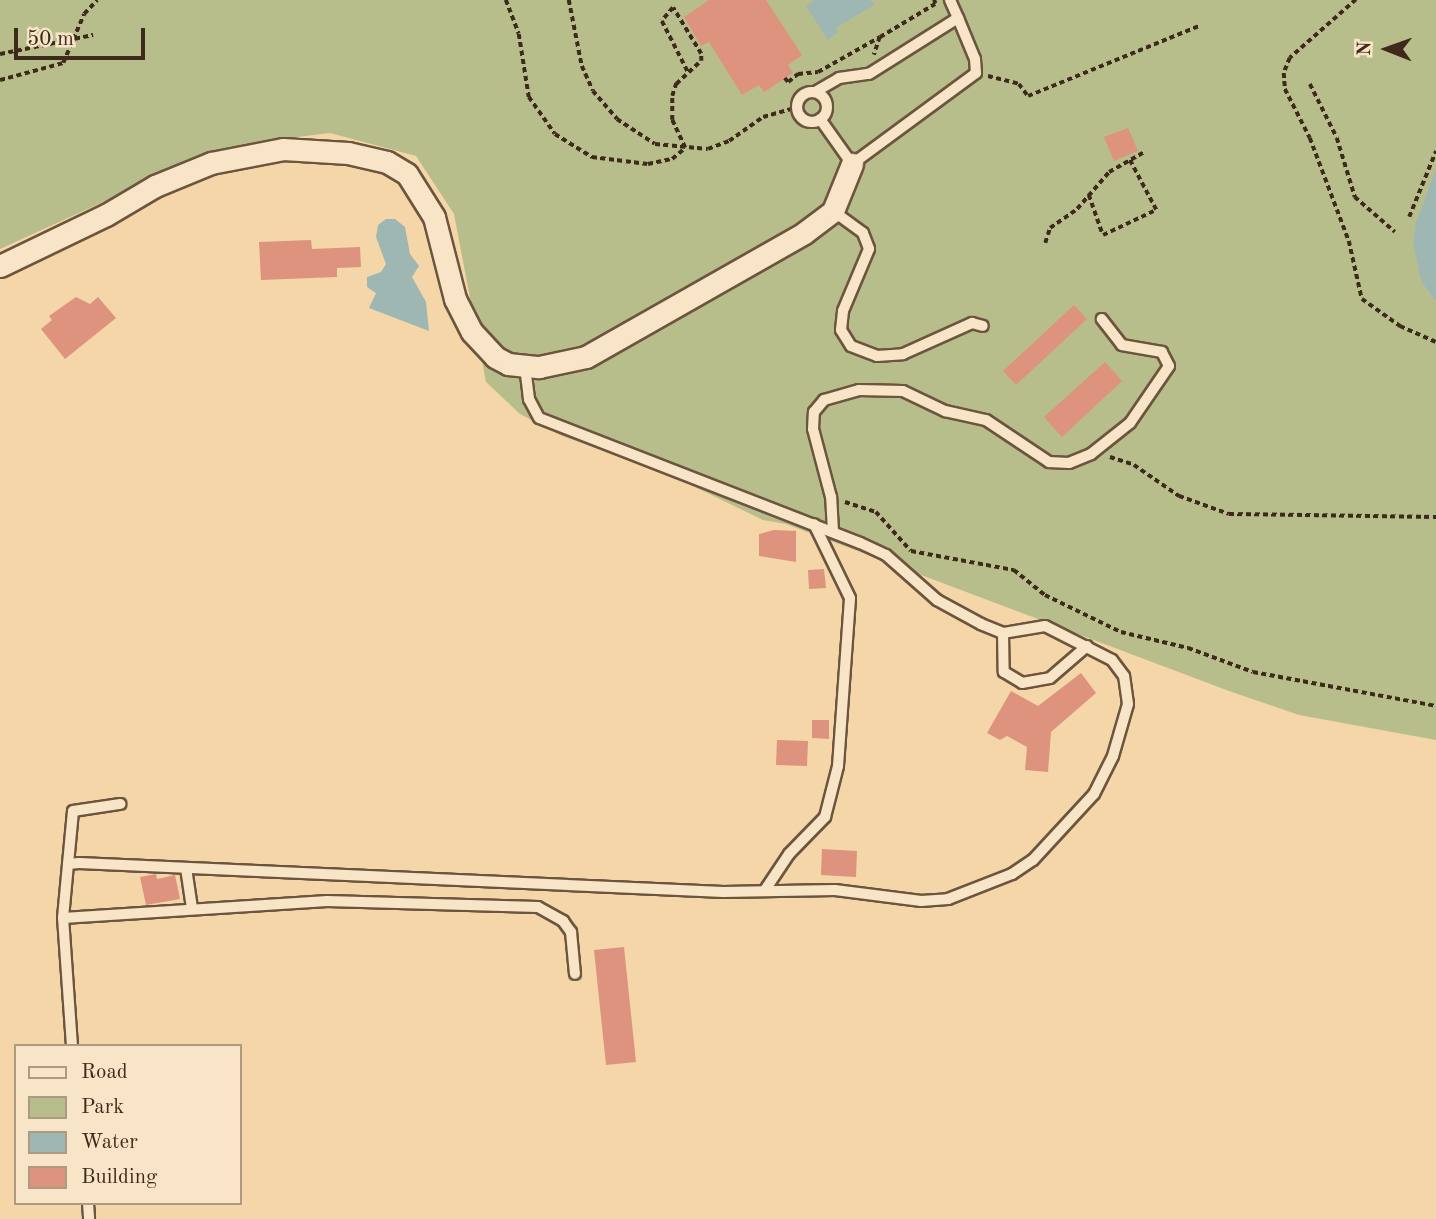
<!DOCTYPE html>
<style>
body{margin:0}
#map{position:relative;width:1436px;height:1219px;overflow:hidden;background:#f4d6a8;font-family:"Old Standard TT",serif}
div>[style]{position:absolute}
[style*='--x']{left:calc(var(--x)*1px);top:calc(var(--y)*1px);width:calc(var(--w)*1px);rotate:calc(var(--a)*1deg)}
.green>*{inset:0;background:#b8be8b}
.water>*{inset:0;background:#9fb7b2}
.building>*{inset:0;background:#dd937d}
.path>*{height:3.5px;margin-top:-1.75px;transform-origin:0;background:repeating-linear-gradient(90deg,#3e2a1a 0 5px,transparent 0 8.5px)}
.roads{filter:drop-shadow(2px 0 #6c553e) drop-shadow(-2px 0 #6c553e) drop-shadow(0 2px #6c553e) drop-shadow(0 -2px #6c553e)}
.lane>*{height:10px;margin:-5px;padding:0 5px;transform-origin:5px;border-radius:5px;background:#f8e4c6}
.lane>.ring{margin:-5px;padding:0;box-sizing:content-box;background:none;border:10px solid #f8e4c6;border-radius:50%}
.street>*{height:21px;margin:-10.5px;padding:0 10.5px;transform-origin:10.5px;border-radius:10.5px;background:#f8e4c6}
span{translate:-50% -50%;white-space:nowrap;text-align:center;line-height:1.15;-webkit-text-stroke:6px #f8e4c6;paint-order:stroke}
.legend{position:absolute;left:14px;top:1044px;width:228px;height:161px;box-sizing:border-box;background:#f8e4c6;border:2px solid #ae9a81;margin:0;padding:9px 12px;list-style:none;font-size:21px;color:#3e2a1a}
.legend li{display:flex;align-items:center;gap:14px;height:35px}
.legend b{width:35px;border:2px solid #ae9a81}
.north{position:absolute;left:1352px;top:14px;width:70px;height:70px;-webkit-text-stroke:5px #f8e4c6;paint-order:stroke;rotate:271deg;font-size:19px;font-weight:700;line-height:28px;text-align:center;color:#3e2a1a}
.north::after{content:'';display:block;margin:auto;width:24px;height:32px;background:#3e2a1a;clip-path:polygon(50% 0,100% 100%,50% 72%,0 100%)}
.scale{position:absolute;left:14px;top:28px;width:131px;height:32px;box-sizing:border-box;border:4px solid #3e2a1a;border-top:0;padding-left:9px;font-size:21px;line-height:24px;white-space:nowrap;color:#3e2a1a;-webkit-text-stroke:5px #f8e4c6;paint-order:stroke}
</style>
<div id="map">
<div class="green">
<div style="clip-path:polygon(0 0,1436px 0,1436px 740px,1299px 715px,1229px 691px,786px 524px,763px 520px,664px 472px,562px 436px,520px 414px,486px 382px,454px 214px,416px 156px,330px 133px,265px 141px,184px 165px,0 249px)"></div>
</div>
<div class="water">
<div style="clip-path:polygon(814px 0,871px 0,874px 5px,836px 28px,838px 32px,828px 40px,806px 6px)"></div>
<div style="clip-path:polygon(1436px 169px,1436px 301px,1421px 281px,1413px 242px,1416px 222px)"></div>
<div style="clip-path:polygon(386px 219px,395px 219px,405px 227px,410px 254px,419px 266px,412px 277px,426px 302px,429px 331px,369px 308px,376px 293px,367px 287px,367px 277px,381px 272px,386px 264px,376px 237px,378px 225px)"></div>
</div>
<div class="building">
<div style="clip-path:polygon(709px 0,766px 0,802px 55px,788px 65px,793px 73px,764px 92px,759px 85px,742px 95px,709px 42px,701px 46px,684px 17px)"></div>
<div style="clip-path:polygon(1128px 128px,1138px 151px,1114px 161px,1104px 137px)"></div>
<div style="clip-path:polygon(311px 240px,312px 249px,360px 247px,361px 267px,337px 268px,337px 277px,261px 280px,259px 242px)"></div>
<div style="clip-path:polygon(76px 297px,90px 304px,98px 297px,116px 318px,65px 359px,41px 329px,52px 320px,49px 316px)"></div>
<div style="clip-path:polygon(1074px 305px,1087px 319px,1016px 385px,1003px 371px)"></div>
<div style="clip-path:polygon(1105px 362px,1122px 381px,1062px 437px,1044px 417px)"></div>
<div style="clip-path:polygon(774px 530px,796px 531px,796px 562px,759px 556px,759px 534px)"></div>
<div style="clip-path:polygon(824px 569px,826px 588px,809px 589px,808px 570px)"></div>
<div style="clip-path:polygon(1081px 673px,1096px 693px,1051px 732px,1048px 772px,1025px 770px,1027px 747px,1007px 736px,1000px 740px,987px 733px,1011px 691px,1038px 706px)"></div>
<div style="clip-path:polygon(812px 720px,829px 720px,829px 739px,812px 738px)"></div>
<div style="clip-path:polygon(777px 740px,808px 741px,807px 766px,776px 765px)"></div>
<div style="clip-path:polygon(822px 849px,857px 851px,856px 877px,821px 875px)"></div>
<div style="clip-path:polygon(156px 874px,157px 879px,175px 875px,180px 899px,146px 905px,140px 877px)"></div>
<div style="clip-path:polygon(624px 947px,636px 1062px,606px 1065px,594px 950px)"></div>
</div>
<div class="path">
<div style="--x:506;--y:0;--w:36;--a:69"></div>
<div style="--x:519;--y:34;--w:64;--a:81"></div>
<div style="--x:529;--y:97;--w:45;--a:54.9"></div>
<div style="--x:555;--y:134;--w:44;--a:31.9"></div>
<div style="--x:592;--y:157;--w:56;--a:7.1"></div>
<div style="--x:648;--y:164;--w:25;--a:-12"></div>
<div style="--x:672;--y:159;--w:17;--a:-40"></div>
<div style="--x:685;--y:148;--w:31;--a:-115"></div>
<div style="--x:672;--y:120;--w:24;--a:-90"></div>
<div style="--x:672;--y:96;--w:13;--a:-72"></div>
<div style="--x:676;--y:84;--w:34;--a:-43"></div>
<div style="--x:701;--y:61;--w:7;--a:-90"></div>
<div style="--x:701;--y:54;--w:54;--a:-121.3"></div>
<div style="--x:673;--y:8;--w:17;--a:130"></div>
<div style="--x:662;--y:21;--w:57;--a:63"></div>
<div style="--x:569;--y:0;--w:67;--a:78.9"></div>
<div style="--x:582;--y:66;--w:27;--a:66"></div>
<div style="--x:593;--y:91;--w:37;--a:49"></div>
<div style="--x:617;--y:119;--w:45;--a:33.3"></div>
<div style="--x:655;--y:144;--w:53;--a:5.4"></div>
<div style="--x:708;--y:149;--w:22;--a:-21"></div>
<div style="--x:729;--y:141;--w:42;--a:-35.2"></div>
<div style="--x:763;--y:117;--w:35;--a:-16"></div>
<div style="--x:1356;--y:0;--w:88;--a:138.7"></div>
<div style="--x:1290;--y:58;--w:16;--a:112"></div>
<div style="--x:1284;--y:73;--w:16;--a:86"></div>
<div style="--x:1285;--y:89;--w:55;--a:63"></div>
<div style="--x:1310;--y:138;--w:110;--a:69.3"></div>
<div style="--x:1349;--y:241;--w:59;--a:77.4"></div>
<div style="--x:1362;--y:299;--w:47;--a:35.4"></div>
<div style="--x:1400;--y:326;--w:39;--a:24"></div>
<div style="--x:880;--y:37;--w:64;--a:-31"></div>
<div style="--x:935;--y:4;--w:4;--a:-104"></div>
<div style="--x:0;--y:54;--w:95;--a:-11.5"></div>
<div style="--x:988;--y:76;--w:32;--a:14"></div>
<div style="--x:1019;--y:84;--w:15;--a:53"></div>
<div style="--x:1028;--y:96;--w:185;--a:-22.3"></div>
<div style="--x:785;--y:78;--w:5;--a:53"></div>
<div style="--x:788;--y:82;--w:13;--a:-39"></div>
<div style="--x:798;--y:74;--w:20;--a:-6"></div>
<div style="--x:818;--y:72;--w:71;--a:-29.4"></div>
<div style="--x:880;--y:37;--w:19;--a:108"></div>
<div style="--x:0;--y:80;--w:65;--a:-15.1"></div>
<div style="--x:63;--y:63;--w:53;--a:-66.8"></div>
<div style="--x:84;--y:14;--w:19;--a:-47"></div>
<div style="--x:1310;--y:84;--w:60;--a:63.4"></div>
<div style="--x:1337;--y:138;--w:62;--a:73"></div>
<div style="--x:1355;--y:197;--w:53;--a:41.2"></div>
<div style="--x:1089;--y:195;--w:42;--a:70.7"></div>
<div style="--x:1103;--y:235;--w:59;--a:-25.3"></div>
<div style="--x:1156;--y:210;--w:58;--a:-117.9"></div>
<div style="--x:1409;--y:217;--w:71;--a:-67.8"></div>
<div style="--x:1045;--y:243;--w:16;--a:-72"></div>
<div style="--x:1050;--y:228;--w:33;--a:-35"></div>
<div style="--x:1077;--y:209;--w:49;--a:-49.1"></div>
<div style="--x:1109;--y:172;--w:40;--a:-29.7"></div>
<div style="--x:1110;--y:457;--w:25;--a:18"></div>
<div style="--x:1134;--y:465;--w:55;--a:34.6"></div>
<div style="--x:1179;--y:496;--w:53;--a:19.8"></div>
<div style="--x:1229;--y:514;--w:207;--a:0.8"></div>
<div style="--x:845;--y:502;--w:33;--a:18"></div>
<div style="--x:876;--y:512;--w:52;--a:48.1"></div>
<div style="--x:911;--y:551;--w:105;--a:10.5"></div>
<div style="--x:1014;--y:570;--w:40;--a:39"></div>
<div style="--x:1045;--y:595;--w:85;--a:26"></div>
<div style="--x:1121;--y:632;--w:69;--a:13.4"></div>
<div style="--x:1188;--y:648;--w:69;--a:20.3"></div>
<div style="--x:1253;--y:672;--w:186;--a:10.5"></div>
</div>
<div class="roads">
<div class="lane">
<div style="--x:950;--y:0;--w:20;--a:66"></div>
<div style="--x:815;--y:92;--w:28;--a:-30"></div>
<div style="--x:839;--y:78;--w:30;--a:-8"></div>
<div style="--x:869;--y:74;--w:105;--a:-32.2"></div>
<div style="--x:958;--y:18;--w:44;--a:67.5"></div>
<div style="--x:975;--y:59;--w:14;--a:86"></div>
<div style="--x:976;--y:73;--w:154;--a:143.7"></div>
<div style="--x:852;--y:164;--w:55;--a:-125.4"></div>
<div class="ring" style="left:797px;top:92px;width:20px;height:20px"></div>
<div style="--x:833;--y:211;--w:37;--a:36"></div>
<div style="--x:863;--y:233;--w:17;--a:69"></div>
<div style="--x:869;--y:249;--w:67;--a:112.8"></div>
<div style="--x:843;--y:311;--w:19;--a:96"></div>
<div style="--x:841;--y:330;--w:19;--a:58"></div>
<div style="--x:851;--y:346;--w:28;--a:21"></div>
<div style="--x:877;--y:356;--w:26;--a:-4"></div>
<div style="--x:903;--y:354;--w:76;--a:-24.2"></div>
<div style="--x:972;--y:323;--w:11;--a:15"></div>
<div style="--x:833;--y:532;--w:35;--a:-93"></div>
<div style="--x:831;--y:497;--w:70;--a:-104.8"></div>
<div style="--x:813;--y:429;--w:17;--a:-87"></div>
<div style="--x:814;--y:412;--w:16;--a:-50"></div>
<div style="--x:824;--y:400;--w:36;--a:-16"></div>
<div style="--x:859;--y:390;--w:44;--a:1.3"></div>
<div style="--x:903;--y:391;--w:47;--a:25.5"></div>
<div style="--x:945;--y:411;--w:42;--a:12.4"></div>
<div style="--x:986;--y:420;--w:76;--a:33.7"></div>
<div style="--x:1049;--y:462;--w:20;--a:3"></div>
<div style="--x:1069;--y:463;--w:24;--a:-22"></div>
<div style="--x:1091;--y:454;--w:50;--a:-38.5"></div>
<div style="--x:1130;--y:423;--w:69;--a:-55.6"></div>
<div style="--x:1169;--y:366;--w:16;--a:-117"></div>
<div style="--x:1162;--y:352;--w:41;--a:-170.1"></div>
<div style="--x:1122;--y:345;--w:33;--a:-128"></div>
<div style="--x:1003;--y:633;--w:39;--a:89"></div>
<div style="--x:1004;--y:672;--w:21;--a:31"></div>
<div style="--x:1022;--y:683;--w:28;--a:-10"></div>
<div style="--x:1050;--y:678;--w:49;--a:-40.9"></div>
<div style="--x:68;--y:864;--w:53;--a:-84.6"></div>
<div style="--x:73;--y:811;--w:48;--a:-8.5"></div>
<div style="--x:186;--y:868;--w:40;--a:81.5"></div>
<div style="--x:765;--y:890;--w:43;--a:-56.3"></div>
<div style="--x:789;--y:854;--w:52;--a:-45.8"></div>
<div style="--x:825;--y:817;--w:53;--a:-75.7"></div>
<div style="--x:838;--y:766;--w:168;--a:-85.9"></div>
<div style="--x:850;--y:598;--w:82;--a:-115.9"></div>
<div style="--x:63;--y:918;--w:54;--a:-84.7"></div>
<div style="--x:68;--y:864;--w:11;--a:-5"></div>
<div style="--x:79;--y:863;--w:645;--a:2.58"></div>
<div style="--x:723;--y:892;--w:112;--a:-1"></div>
<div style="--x:835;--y:890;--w:87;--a:7.3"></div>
<div style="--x:921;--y:901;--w:27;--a:-4"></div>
<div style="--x:948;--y:899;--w:69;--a:-21.3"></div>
<div style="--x:1012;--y:874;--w:25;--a:-34"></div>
<div style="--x:1033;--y:860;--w:90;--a:-47.3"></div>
<div style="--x:1094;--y:794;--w:42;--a:-63.4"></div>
<div style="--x:1113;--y:756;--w:54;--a:-73.9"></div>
<div style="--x:1128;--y:704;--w:28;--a:-98"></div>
<div style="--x:1124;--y:676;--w:20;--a:-127"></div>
<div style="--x:1112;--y:660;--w:75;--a:-153.1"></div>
<div style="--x:1045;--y:626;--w:43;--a:170.5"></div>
<div style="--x:1003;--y:633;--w:24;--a:-158"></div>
<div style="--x:981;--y:624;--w:50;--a:-151.4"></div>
<div style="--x:937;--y:600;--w:68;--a:-138.6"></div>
<div style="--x:886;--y:555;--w:29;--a:-155"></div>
<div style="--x:860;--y:543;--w:344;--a:-158.7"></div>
<div style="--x:539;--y:418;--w:21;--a:-118"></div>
<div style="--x:529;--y:399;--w:31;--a:-97"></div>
<div style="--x:72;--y:1046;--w:128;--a:-94"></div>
<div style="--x:63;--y:918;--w:265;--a:-3.7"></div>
<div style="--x:327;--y:901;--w:211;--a:1.6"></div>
<div style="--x:538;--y:907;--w:29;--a:29"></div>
<div style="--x:563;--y:921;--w:14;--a:54"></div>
<div style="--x:571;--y:932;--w:42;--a:84.6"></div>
<div style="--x:88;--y:1203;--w:16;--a:86"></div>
</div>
<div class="street">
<div style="--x:0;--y:266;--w:118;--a:-25.7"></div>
<div style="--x:106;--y:215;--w:57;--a:-30.6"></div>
<div style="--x:155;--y:186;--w:61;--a:-22.3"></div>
<div style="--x:211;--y:163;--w:73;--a:-11"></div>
<div style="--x:283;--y:149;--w:65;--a:3.5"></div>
<div style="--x:348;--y:153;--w:40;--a:13"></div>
<div style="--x:387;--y:162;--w:23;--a:31"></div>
<div style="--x:407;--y:174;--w:51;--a:57.9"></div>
<div style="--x:434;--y:217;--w:85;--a:75.6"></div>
<div style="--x:455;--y:299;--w:37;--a:63"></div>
<div style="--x:472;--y:332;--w:34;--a:47"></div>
<div style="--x:495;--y:357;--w:15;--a:28"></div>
<div style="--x:508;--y:364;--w:31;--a:6"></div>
<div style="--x:539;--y:367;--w:48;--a:-12"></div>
<div style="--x:586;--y:357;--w:251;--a:-29.6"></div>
<div style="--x:804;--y:233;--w:36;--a:-37"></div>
<div style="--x:833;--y:211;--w:51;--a:-68"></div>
</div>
</div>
<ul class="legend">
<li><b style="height:9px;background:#f8e4c6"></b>Road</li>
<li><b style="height:19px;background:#b8be8b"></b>Park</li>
<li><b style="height:19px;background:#9fb7b2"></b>Water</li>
<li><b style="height:19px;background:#dd937d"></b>Building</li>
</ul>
<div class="north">N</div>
<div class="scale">50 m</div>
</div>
